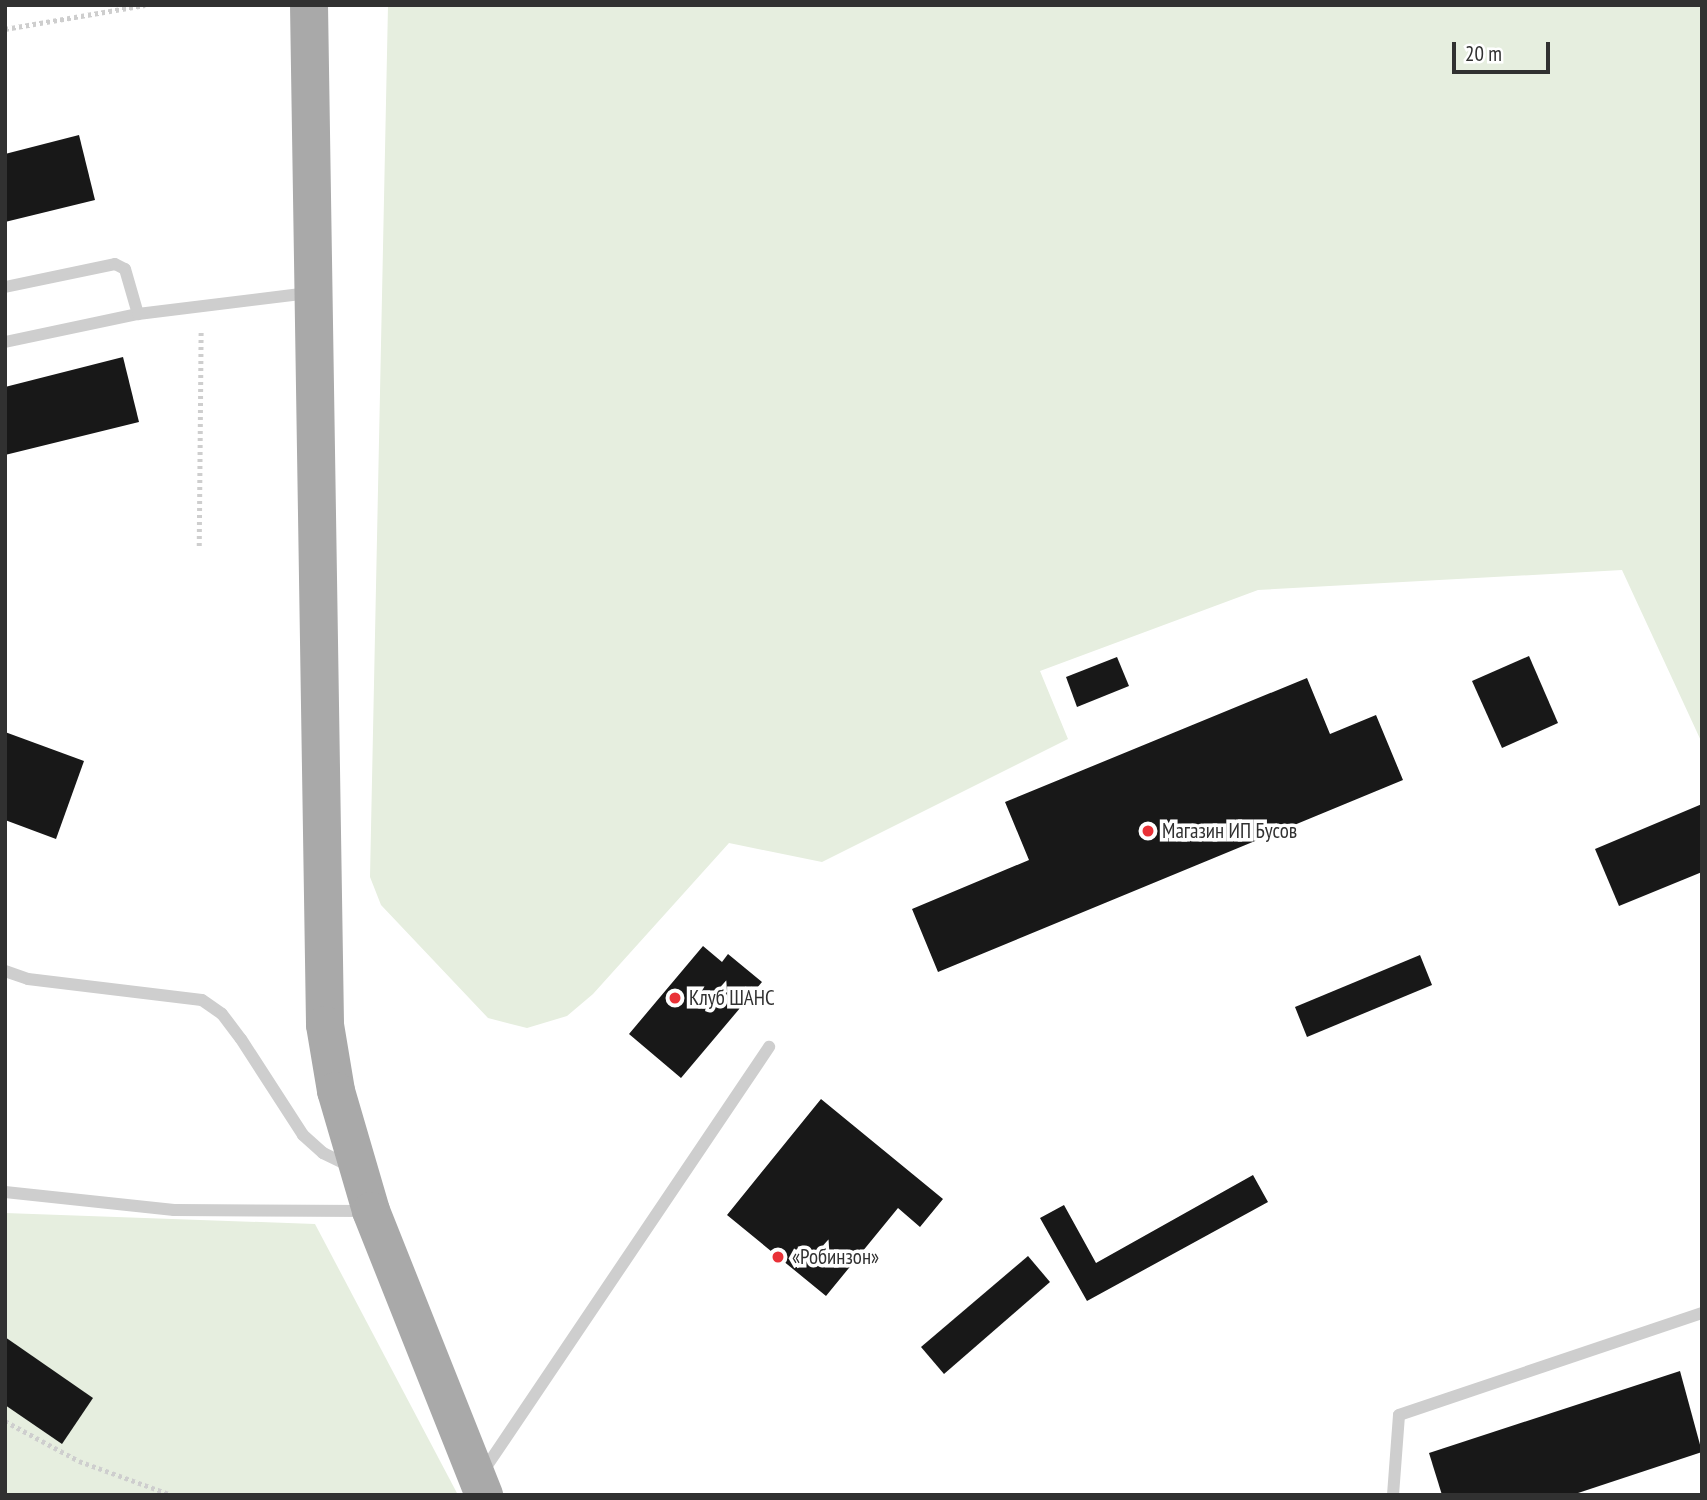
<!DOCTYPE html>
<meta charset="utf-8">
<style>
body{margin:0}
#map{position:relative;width:1707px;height:1500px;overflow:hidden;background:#fff;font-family:"PT Sans Narrow",sans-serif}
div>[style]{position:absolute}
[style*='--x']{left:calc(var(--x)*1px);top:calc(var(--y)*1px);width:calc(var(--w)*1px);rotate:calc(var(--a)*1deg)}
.green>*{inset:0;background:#e6eedf}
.building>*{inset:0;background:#181818}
.path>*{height:4.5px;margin-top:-2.25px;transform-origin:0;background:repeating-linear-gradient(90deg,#cecece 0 3.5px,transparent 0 7px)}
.lane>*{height:12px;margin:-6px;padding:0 6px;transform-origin:6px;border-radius:6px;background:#cecece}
.primary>*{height:38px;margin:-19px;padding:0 19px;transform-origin:19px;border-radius:19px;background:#a9a9a9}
.dots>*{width:19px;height:19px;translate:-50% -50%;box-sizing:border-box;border:4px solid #fff;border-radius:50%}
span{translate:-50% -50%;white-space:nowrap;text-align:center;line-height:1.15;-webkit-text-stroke:7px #fff;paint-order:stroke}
.poi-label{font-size:21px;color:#313131}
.left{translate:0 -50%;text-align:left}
.frame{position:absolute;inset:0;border:7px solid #313131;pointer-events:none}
.scale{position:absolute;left:1452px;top:42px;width:98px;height:32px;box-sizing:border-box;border:4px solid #313131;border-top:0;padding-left:9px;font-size:21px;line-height:24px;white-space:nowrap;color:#313131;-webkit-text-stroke:5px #fff;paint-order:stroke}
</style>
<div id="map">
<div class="green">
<div style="clip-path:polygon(388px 5px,1702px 5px,1702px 743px,1622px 570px,1258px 590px,1040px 671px,1068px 739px,822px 862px,729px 843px,593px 994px,567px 1016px,527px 1028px,488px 1018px,381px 905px,370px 877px)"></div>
<div style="clip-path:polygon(5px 1213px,315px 1224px,458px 1495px,5px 1495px)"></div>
</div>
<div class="building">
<div style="clip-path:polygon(79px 135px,95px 200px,5px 222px,5px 154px)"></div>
<div style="clip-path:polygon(123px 357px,139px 422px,5px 455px,5px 387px)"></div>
<div style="clip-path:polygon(1529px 656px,1558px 723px,1502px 748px,1472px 681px)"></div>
<div style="clip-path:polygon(1117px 657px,1129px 686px,1077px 707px,1066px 677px)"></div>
<div style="clip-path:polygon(1307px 678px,1330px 734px,1376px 715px,1403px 780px,938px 972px,912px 909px,1029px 860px,1005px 802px)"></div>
<div style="clip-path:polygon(5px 732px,84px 761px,56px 839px,5px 820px)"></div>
<div style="clip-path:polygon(1702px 804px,1702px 872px,1619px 906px,1595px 849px)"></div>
<div style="clip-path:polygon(703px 946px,722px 962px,728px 954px,762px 982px,681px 1078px,629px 1034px)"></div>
<div style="clip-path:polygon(1420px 955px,1432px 985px,1307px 1037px,1295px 1007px)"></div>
<div style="clip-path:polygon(821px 1099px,943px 1199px,920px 1227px,898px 1208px,826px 1296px,727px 1215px)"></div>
<div style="clip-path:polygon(1253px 1175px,1268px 1202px,1087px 1301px,1040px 1218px,1064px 1205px,1096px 1263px)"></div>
<div style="clip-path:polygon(1028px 1256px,1050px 1282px,944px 1374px,921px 1347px)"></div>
<div style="clip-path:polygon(5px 1337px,93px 1398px,62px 1444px,5px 1405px)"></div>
<div style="clip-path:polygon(1680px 1371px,1702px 1452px,1572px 1495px,1442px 1495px,1429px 1453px)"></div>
</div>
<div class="path">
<div style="--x:5;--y:29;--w:142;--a:-9.7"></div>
<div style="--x:199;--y:546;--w:217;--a:-89.5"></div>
<div style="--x:5;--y:1421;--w:84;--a:28.4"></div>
<div style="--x:79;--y:1461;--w:99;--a:20.1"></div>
</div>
<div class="lane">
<div style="--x:5;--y:287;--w:112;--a:-11.8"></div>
<div style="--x:115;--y:264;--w:11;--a:27"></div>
<div style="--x:125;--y:269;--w:47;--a:73.9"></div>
<div style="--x:5;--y:342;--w:136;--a:-11.9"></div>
<div style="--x:138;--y:314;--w:172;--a:-7"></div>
<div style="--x:5;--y:971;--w:24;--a:19"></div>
<div style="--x:28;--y:979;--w:175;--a:6.9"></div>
<div style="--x:202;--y:1000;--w:24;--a:35"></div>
<div style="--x:222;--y:1014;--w:31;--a:53"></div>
<div style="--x:241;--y:1039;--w:114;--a:57.1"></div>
<div style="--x:303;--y:1135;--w:27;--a:42"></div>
<div style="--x:323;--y:1153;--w:30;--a:26"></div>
<div style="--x:5;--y:1192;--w:170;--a:6.1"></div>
<div style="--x:174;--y:1210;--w:194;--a:0.3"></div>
<div style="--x:482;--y:1473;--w:514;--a:-56.03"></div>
<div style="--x:1393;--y:1495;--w:80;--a:-85.7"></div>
<div style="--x:1399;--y:1415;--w:320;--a:-18.6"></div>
</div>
<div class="primary">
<div style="--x:309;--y:5;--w:1020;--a:89.1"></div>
<div style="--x:325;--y:1025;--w:67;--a:80.5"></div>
<div style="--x:336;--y:1091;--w:125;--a:73.7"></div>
<div style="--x:371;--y:1211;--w:306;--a:68.3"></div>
</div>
<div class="dots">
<div style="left:1148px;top:831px;background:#e93137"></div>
<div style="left:675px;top:998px;background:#e93137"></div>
<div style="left:778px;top:1257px;background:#e93137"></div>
</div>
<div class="poi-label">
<span class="left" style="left:1162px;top:831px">Магазин ИП Бусов</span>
<span class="left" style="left:689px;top:998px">Клуб ШАНС</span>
<span class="left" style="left:792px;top:1257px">«Робинзон»</span>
</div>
<div class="frame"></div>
<div class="scale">20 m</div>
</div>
